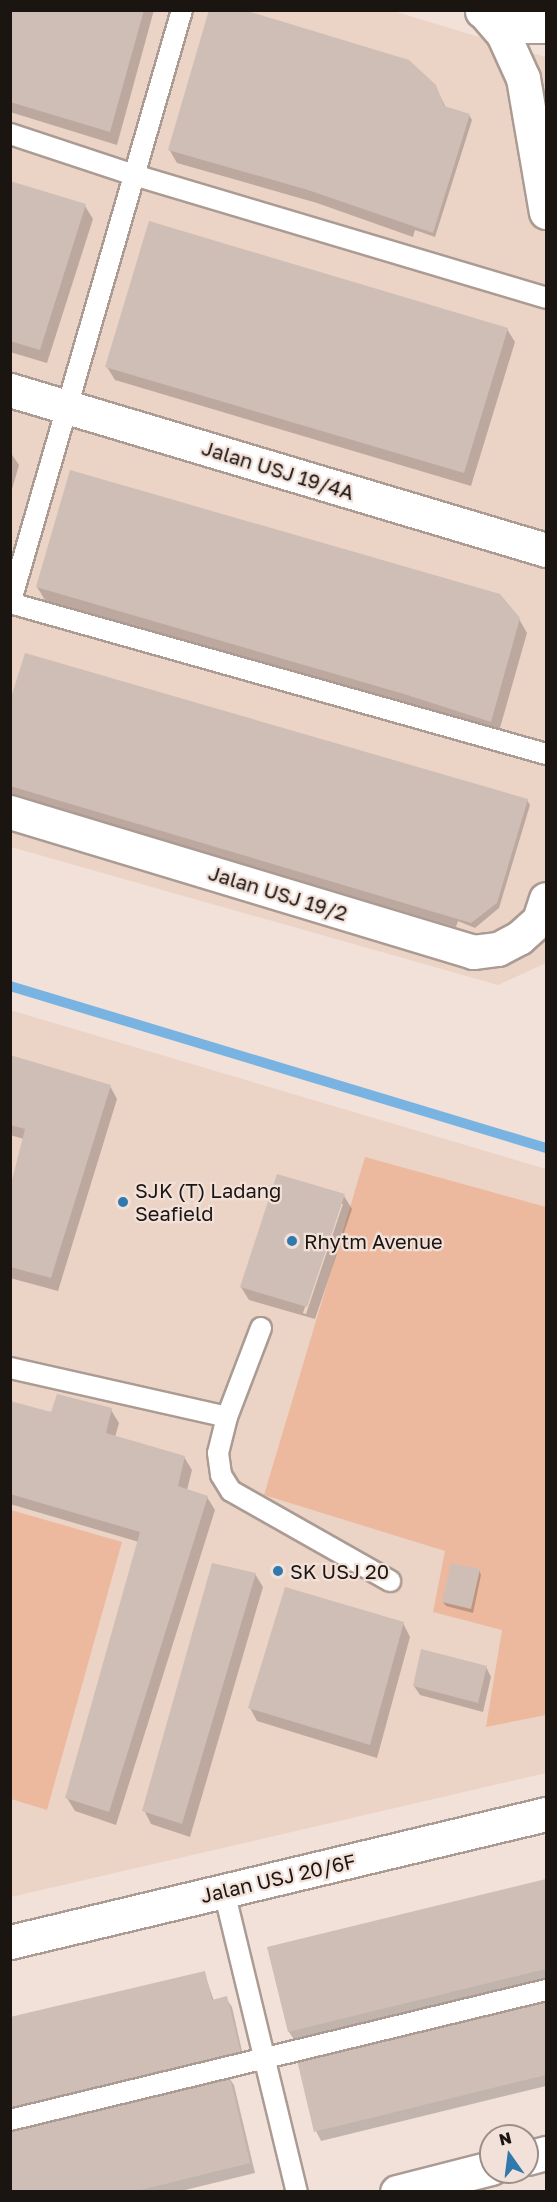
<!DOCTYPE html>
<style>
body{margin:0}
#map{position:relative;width:557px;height:2202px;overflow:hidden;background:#f2e1d9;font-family:"Golos Text",sans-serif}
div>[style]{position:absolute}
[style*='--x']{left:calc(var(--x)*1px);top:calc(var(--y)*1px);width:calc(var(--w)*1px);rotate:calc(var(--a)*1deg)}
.built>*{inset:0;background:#ebd3c6}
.green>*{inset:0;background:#edb99e}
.shadow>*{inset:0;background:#0003}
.stream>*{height:10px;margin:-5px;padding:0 5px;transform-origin:5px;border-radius:5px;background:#79b3e1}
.building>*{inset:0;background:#cebeb5}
.roads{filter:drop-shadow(2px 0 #ab9b93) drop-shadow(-2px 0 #ab9b93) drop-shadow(0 2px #ab9b93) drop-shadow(0 -2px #ab9b93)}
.service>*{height:20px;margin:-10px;padding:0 10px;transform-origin:10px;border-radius:10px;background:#fff}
.minor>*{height:33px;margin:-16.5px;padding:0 16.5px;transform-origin:16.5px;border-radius:16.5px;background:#fff}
.dots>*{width:16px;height:16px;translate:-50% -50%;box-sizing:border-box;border:3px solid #f2e1d9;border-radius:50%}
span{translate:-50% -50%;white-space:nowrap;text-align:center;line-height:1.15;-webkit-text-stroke:4.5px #f2e1d9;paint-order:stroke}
.street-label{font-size:20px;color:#1b1512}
.poi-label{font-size:20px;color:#1b1512}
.left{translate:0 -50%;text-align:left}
.frame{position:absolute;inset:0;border:12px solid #1b1512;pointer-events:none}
.north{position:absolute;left:479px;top:2124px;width:60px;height:60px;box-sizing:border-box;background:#f2e1d9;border:2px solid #9c8f89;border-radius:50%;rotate:346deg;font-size:16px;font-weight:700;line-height:24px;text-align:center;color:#1b1512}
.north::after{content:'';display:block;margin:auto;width:21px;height:27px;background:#2f79ac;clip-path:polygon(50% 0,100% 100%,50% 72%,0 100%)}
</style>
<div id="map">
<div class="built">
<div style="clip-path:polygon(10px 11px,393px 11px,546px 57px,546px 963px,498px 985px,11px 847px)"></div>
<div style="clip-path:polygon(10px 1010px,546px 1169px,546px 1773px,11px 1897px)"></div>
</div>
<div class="green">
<div style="clip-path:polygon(365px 1157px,546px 1207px,546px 1715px,486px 1727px,502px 1630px,433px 1612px,445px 1551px,264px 1495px)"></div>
<div style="clip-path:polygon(11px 1510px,122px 1542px,47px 1810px,11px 1799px)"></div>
</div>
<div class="shadow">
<div style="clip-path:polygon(10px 10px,154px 10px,117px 145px,10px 112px)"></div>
<div style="clip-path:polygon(435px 86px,446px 108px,469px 115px,472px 120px,435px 237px,415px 230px,413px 237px,317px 203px,177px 163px,169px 149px)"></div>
<div style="clip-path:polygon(10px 183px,85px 206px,93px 219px,47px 363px,10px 352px)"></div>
<div style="clip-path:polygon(507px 329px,515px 342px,471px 486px,115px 380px,107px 367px)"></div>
<div style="clip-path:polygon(10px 452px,19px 465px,10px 496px)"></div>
<div style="clip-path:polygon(37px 587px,519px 619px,527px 633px,498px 735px,413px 707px,45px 600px)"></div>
<div style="clip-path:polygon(10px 706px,527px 800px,530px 805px,499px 908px,475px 928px,458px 921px,456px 927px,10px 796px)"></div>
<div style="clip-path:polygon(10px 1057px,110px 1086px,117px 1099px,58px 1291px,10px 1278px,10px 1195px,24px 1139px,10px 1135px)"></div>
<div style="clip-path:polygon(evenodd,344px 1196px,352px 1209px,315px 1319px,249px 1300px,241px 1287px,344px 1196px,340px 1204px,343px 1204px,306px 1314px,303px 1313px,340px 1204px)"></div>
<div style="clip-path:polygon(10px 1402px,52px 1414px,111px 1410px,119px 1423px,115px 1437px,184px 1457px,192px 1470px,187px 1490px,207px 1497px,215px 1510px,116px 1825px,75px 1811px,67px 1798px,139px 1542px,10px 1504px)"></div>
<div style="clip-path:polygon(479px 1570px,481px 1575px,473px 1613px,446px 1606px,443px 1602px)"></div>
<div style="clip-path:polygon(255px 1574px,263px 1587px,190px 1837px,151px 1824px,144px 1810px)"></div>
<div style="clip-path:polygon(403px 1623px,410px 1637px,377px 1758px,257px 1721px,250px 1708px)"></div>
<div style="clip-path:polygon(486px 1667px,491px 1677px,483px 1712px,420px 1695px,414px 1686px)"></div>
<div style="clip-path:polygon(546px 1880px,546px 1980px,295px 2041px,289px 2032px,269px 1948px)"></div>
<div style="clip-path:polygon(204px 1972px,214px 2001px,226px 1998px,232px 2007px,245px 2064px,10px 2120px,10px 2018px)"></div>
<div style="clip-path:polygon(546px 1997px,546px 2086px,321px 2141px,316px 2131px)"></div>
<div style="clip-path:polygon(228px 2076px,234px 2085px,255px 2173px,177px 2192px,10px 2192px)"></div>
</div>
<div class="stream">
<div style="--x:10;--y:986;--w:560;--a:16.82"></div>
</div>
<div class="building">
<div style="clip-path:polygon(10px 10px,144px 10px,110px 132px,10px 102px)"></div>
<div style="clip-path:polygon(209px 10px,244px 10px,409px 60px,436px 85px,444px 106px,470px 114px,433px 233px,308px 190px,168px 150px)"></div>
<div style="clip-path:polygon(10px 181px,86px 204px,40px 350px,10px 341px)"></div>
<div style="clip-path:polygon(149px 221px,508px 328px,464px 473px,105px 367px)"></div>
<div style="clip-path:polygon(70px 470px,500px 594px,520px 618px,491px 722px,404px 694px,36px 587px)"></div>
<div style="clip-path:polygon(25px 653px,528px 799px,497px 903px,471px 923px,10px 786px,10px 701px)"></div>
<div style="clip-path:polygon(10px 1055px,111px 1085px,51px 1278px,10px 1267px,10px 1188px,25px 1129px,10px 1125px)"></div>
<div style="clip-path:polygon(277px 1174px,345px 1194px,307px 1307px,240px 1287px)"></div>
<div style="clip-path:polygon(57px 1394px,112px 1408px,106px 1433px,185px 1456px,178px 1486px,208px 1496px,109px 1812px,65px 1798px,140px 1532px,10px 1494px,10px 1401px,51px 1412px)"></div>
<div style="clip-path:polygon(212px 1563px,256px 1573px,182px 1824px,142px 1811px)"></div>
<div style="clip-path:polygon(451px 1563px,480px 1569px,471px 1609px,442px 1602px)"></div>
<div style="clip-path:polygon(285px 1587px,404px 1622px,370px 1745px,248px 1708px)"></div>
<div style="clip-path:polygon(421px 1649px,487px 1666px,478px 1703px,413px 1686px)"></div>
<div style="clip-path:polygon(546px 1879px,546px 1969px,288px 2032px,267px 1947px)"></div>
<div style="clip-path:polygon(205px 1971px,212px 2000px,227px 1996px,241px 2054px,10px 2109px,10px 2017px)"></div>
<div style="clip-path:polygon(546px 1995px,546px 2075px,314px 2132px,296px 2056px)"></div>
<div style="clip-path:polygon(229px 2074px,250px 2163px,133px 2192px,10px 2192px,10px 2126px)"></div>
</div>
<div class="roads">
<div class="service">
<div style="--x:10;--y:134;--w:131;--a:18.3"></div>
<div style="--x:134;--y:175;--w:430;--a:16.6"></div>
<div style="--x:10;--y:603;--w:557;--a:15.73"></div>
<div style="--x:10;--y:604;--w:618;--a:-73.85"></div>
<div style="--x:261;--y:1328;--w:95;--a:110.9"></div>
<div style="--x:227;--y:1417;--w:37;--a:104"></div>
<div style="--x:218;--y:1453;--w:22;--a:82"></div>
<div style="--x:221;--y:1475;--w:19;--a:58"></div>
<div style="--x:231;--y:1491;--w:183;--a:29.5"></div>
<div style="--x:10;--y:1368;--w:222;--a:12.7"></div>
<div style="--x:224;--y:1891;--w:310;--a:76.4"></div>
<div style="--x:10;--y:2120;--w:552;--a:-13.63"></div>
</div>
<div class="minor">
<div style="--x:482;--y:11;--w:47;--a:18.4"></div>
<div style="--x:527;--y:26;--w:19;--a:0"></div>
<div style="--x:484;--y:12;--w:29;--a:49"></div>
<div style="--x:503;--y:34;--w:48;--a:65.6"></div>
<div style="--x:523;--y:78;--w:136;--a:80.3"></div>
<div style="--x:10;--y:390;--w:559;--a:16.62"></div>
<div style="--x:10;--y:812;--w:484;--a:16.8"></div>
<div style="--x:473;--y:952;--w:25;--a:-7"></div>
<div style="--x:498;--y:949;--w:24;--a:-28"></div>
<div style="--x:519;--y:938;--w:27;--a:-42"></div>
<div style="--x:539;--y:920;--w:22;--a:-72"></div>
<div style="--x:10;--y:1942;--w:551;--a:-13.43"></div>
<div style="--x:527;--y:2158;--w:20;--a:-15"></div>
<div style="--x:397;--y:2192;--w:97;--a:-14.3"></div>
</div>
</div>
<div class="dots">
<div style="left:123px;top:1202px;background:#2f79ac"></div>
<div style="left:292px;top:1241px;background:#2f79ac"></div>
<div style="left:278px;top:1571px;background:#2f79ac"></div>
</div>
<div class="street-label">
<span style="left:278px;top:470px;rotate:17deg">Jalan USJ 19/4A</span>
<span style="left:278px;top:893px;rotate:17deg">Jalan USJ 19/2</span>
<span style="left:278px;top:1878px;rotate:-13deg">Jalan USJ 20/6F</span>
</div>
<div class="poi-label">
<span class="left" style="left:135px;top:1202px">SJK (T) Ladang<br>Seafield</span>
<span class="left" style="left:304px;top:1241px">Rhytm Avenue</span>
<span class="left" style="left:290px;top:1571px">SK USJ 20</span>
</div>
<div class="frame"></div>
<div class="north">N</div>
</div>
